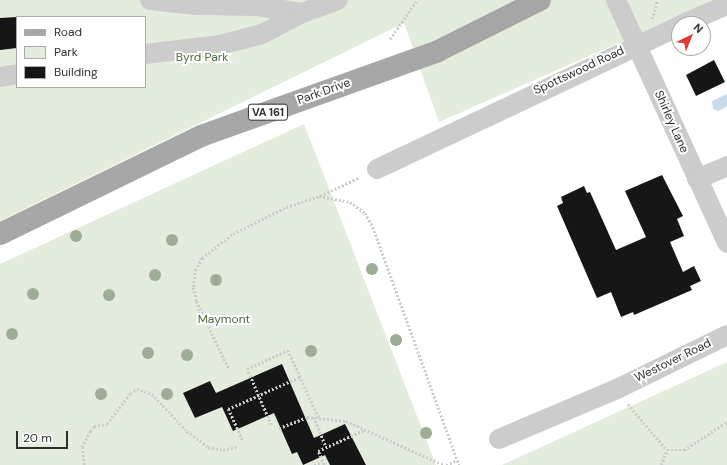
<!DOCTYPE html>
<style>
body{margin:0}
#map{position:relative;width:727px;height:465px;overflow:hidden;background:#fff;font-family:"DM Sans",sans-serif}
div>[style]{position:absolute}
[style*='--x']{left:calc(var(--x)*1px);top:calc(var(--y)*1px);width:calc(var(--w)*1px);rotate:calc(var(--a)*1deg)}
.green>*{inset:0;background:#e4ecde}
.water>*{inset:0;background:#cadbeb}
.building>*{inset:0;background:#161616}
.path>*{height:2.5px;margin-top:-1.25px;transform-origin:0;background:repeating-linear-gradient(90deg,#ccc 0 2px,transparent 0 4px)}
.minor>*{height:20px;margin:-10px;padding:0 10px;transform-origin:10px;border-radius:10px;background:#ccc}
.major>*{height:22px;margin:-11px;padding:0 11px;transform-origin:11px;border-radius:11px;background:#a7a7a7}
.trees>*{width:12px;height:12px;margin:-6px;border-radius:50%;background:#9ead95}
span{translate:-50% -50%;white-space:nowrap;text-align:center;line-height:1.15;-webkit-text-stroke:4px #fff;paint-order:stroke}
.shield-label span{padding:1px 3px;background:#fff;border:1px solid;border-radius:3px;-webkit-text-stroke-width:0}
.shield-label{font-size:11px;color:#2f2f2f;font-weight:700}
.park-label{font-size:12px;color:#4e6a3e}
.street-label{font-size:12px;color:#2f2f2f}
.legend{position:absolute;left:16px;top:16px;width:130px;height:72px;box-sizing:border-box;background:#fff;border:1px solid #acacac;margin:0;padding:5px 7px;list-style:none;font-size:12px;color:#2f2f2f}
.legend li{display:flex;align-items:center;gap:8px;height:20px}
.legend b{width:20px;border:1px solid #acacac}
.north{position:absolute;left:671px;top:16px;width:40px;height:40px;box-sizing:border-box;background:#fff;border:1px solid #acacac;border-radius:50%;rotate:43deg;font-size:11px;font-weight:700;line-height:16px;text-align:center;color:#2f2f2f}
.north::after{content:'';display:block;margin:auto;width:14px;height:18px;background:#e03c37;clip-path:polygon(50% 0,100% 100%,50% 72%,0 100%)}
.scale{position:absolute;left:16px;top:431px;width:52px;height:18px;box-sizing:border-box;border:2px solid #2f2f2f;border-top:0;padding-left:5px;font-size:12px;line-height:14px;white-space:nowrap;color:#2f2f2f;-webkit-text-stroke:3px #fff;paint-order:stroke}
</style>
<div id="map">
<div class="green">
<div style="clip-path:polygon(evenodd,0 0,716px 0,439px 122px,404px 23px,0 221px,0 0,17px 17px,145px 17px,145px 87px,17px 87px,17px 17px)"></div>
<div style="clip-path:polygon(304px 124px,436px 465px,0 465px,0 264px)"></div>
<div style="clip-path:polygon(727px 362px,727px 465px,502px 465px)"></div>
</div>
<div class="water">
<div style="clip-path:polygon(727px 94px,727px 106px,719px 111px,713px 109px,712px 101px)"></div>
</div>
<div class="building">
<div style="clip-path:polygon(17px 17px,17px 48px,0 50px,0 18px)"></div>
<div style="clip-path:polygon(714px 60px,725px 82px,696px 96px,686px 75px)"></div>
<div style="clip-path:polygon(662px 175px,683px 216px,677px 219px,684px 236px,670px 242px,683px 272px,694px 266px,701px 281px,690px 286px,692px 290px,634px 315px,633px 312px,621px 317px,611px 292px,597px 298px,557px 206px,563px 203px,561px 197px,584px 186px,587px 193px,590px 192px,616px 250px,646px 237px,625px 191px)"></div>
<div style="clip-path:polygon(282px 364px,314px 438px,345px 424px,366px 465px,330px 465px,325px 455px,303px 465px,297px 452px,292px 454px,274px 413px,233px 431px,222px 407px,195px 418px,183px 393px,210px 381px,216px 393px)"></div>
</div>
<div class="path">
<div style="--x:652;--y:19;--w:20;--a:-75"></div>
<div style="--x:390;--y:39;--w:47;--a:-55.3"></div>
<div style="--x:320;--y:196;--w:44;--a:-25.4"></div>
<div style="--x:228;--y:368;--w:74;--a:-115.5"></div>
<div style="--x:196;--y:301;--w:14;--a:-102"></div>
<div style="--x:193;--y:287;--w:17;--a:-83"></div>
<div style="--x:195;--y:270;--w:14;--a:-60"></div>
<div style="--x:202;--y:258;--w:39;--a:-38"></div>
<div style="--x:233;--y:234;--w:59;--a:-27"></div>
<div style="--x:286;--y:207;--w:35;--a:-18"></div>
<div style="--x:319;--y:196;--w:32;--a:11"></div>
<div style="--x:350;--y:202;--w:19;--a:36"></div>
<div style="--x:365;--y:213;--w:16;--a:60"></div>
<div style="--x:373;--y:227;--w:253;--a:70.1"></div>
<div style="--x:628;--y:404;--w:60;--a:49.7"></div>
<div style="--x:667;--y:450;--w:17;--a:0"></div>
<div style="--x:684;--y:450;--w:51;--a:-33.1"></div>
<div style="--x:314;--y:417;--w:32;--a:68"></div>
<div style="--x:271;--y:425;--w:61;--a:-113.2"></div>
<div style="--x:247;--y:369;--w:45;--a:-24.9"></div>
<div style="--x:288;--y:350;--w:75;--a:65.5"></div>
<div style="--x:279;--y:428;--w:30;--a:-21"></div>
<div style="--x:307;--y:417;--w:39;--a:6"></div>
<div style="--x:346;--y:421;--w:107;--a:24.2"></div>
<div style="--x:242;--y:440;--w:34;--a:-114"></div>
<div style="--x:228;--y:409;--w:79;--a:-24"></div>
<div style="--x:84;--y:465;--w:18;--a:-96"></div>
<div style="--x:82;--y:447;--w:18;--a:-63"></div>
<div style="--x:90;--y:431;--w:6;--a:-51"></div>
<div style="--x:94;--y:426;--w:13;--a:-9"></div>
<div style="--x:107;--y:424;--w:39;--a:-53"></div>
<div style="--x:130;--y:393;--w:8;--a:-30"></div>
<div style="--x:137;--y:389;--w:16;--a:18"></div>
<div style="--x:152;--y:394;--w:51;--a:46.6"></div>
<div style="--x:187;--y:431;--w:26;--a:37"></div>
<div style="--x:208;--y:447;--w:15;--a:11"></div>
<div style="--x:223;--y:450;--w:16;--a:-14"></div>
<div style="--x:314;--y:465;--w:9;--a:-21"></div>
<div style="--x:324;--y:465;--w:15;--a:-113"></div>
<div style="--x:318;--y:451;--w:51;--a:-24.5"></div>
<div style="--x:446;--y:465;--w:12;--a:-24"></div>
<div style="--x:661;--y:465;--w:16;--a:-68"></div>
</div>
<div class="minor">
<div style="--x:150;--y:0;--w:46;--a:6.2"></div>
<div style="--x:196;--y:5;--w:61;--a:0.9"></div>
<div style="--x:257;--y:6;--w:46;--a:8.8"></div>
<div style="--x:616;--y:0;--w:267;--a:65.4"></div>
<div style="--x:683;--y:24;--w:48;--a:-23.4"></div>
<div style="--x:145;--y:54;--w:76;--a:-6.8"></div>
<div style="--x:220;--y:45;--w:43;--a:-14.7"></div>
<div style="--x:262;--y:34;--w:45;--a:-27.7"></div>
<div style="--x:302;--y:13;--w:38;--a:-20"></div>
<div style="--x:0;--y:77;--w:17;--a:-10"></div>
<div style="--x:377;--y:169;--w:334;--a:-25.3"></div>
<div style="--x:697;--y:179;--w:33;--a:-23"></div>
<div style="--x:499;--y:439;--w:130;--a:-23"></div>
<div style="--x:619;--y:388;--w:120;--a:-26.1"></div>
</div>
<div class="major">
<div style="--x:0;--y:234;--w:224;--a:-26"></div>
<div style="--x:201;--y:136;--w:252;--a:-19.7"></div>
<div style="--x:438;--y:51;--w:114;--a:-26.6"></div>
</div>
<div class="trees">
<div style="left:76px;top:236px"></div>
<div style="left:172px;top:240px"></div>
<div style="left:372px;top:269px"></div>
<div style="left:155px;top:275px"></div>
<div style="left:216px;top:280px"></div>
<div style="left:33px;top:294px"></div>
<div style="left:109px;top:295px"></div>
<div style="left:12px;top:334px"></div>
<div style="left:396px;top:340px"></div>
<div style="left:311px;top:351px"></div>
<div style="left:148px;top:353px"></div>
<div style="left:187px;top:355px"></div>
<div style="left:101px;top:394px"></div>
<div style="left:167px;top:394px"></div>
<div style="left:426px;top:433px"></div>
</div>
<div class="shield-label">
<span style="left:268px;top:112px">VA 161</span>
</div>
<div class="park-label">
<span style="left:202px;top:58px">Byrd Park</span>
<span style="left:224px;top:320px">Maymont</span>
</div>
<div class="street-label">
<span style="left:579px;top:71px;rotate:-25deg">Spottswood Road</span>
<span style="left:324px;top:92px;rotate:-20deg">Park Drive</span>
<span style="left:671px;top:122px;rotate:66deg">Shirley Lane</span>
<span style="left:673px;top:361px;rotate:-26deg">Westover Road</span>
</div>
<ul class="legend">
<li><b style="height:5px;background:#a7a7a7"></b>Road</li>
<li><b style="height:11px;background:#e4ecde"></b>Park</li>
<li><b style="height:11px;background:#161616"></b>Building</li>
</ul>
<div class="north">N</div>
<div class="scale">20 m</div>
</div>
